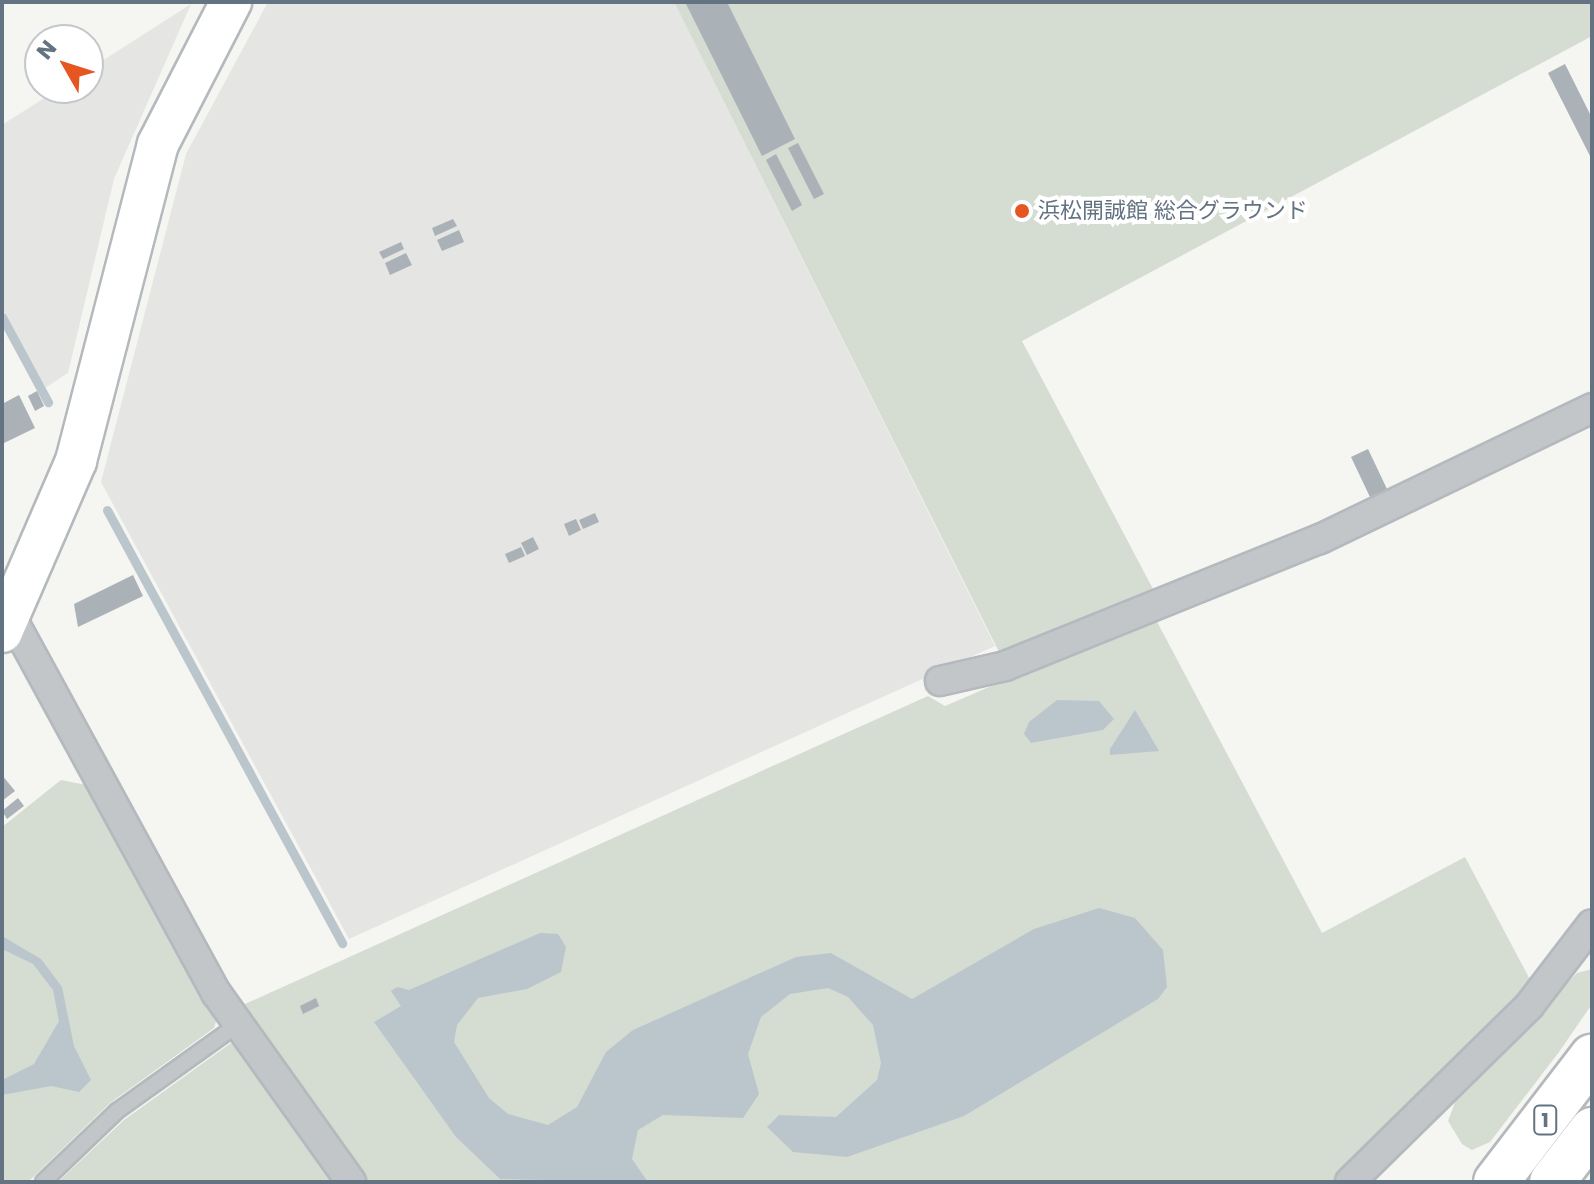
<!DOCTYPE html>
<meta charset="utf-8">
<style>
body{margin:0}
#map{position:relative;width:1594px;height:1184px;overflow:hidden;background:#f5f5f1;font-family:Poppins,"Noto Sans JP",sans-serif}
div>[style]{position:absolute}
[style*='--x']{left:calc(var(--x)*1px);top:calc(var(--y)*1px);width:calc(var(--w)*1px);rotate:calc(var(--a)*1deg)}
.built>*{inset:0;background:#e5e6e4}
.green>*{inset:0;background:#d5dcd2}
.water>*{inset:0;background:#bbc6cc}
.stream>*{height:9px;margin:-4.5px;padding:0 4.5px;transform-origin:4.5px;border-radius:4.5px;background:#bbc6cc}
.building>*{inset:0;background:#aab1b7}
.roads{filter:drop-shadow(2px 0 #b4b9be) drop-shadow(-2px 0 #b4b9be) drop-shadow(0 2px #b4b9be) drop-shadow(0 -2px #b4b9be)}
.lane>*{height:14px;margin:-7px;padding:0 7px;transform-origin:7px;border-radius:7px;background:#c2c6c9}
.street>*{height:28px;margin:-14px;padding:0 14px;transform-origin:14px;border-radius:14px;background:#c2c6c9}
.secondary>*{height:40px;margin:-20px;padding:0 20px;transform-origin:20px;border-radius:20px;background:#fff}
.highway>*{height:44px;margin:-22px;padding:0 22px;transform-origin:22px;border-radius:22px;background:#fff}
.dots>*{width:22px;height:22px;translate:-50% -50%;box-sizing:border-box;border:4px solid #fff;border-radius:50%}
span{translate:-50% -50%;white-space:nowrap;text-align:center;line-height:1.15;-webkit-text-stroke:8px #fff;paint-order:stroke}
.shield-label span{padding:2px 6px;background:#fff;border:2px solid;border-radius:6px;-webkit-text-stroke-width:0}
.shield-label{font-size:20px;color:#637382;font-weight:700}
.poi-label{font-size:22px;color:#637382}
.left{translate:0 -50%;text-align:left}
.frame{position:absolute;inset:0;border:4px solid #637382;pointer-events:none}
.north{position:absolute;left:24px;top:24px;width:80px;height:80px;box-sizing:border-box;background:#fff;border:2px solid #c1c7cd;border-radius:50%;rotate:309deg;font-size:22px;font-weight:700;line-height:32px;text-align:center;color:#637382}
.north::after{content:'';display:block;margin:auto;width:28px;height:36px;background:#e55620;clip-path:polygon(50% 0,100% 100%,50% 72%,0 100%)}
</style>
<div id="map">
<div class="built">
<div style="clip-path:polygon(268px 2px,674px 2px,995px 646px,349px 939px,101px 482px,186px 154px)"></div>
<div style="clip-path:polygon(191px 4px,114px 179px,68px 373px,45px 388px,2px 308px,2px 125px,60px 88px,88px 88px,88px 70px)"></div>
</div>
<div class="green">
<div style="clip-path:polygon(674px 2px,1592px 2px,1592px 36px,1022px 341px,1153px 589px,1000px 654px)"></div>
<div style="clip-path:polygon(1154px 616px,1322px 933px,1465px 857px,1534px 987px,1337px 1182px,361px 1182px,257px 1039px,245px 1004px,928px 696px,945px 706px)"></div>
<div style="clip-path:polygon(61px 780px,86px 785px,217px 1018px,214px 1028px,110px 1103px,28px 1182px,2px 1182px,2px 827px)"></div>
<div style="clip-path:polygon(1592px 969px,1592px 1004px,1559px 1052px,1490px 1142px,1472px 1150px,1462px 1144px,1448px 1121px,1457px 1097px,1577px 973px)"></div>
<div style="clip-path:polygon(231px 1043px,240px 1045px,340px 1182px,58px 1182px,124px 1120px)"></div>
</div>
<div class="water">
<div style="clip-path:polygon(1057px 700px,1099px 701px,1114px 719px,1103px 730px,1031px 743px,1024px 734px,1029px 722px)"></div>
<div style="clip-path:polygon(1135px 710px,1159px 751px,1110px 755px,1110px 749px)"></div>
<div style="clip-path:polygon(1099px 908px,1135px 918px,1163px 950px,1167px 987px,1158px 999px,964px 1116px,847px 1157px,793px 1152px,767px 1127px,779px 1115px,836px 1117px,877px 1080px,881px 1063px,873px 1025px,848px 997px,828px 988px,790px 994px,761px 1017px,748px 1054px,759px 1094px,743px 1118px,663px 1115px,638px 1130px,632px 1159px,648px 1182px,500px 1179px,456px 1137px,374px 1022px,401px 1006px,391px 991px,397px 987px,409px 990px,540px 933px,558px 934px,566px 947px,561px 972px,527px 989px,478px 998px,457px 1025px,454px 1042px,489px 1098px,508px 1114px,548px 1125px,577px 1107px,606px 1052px,633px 1030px,796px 957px,831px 953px,912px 999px,1034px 929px)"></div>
<div style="clip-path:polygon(2px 936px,41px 959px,62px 987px,74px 1046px,91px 1080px,79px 1092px,51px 1086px,2px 1095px,2px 1080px,34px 1064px,59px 1021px,53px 990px,33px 964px,2px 949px)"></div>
</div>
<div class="stream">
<div style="--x:2;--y:317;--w:97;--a:61.6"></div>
<div style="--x:107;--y:510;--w:493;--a:61.5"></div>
</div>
<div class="building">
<div style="clip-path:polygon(685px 2px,727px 2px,795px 139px,762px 156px)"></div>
<div style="clip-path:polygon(1565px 64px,1592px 118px,1592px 160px,1548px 73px)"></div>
<div style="clip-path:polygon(798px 143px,824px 194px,814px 199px,788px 148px)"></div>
<div style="clip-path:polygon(776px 154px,802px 205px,792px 211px,766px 160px)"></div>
<div style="clip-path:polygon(453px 219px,457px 226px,435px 236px,432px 228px)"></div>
<div style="clip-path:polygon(459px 230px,464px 242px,442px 251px,437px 240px)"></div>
<div style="clip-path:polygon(401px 242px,404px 249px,383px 259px,379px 252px)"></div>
<div style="clip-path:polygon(406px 253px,412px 265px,390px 275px,385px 263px)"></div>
<div style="clip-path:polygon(37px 391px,44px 406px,35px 411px,28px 396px)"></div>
<div style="clip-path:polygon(19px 395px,35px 428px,2px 444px,2px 404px)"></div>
<div style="clip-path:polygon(1368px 449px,1387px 489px,1370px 497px,1351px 457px)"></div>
<div style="clip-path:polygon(595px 513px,599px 522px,583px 529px,579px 520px)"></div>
<div style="clip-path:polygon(576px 519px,581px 530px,569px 536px,564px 524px)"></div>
<div style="clip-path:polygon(533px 537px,539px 549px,527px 555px,521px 543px)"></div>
<div style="clip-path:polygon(521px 547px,525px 556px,509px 563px,505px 554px)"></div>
<div style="clip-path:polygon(133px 575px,143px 596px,78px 627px,74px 604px)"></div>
<div style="clip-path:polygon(2px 775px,15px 791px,2px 801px)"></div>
<div style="clip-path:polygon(18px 798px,24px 806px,7px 819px,2px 811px)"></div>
<div style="clip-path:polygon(316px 998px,319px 1006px,303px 1014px,300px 1006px)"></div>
</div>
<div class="roads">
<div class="lane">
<div style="--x:43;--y:1182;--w:103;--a:-43.8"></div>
<div style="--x:117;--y:1111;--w:148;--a:-35.6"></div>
</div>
<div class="street">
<div style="--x:4;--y:604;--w:444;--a:61.4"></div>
<div style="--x:217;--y:994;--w:231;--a:54.5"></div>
<div style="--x:940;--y:681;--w:67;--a:-13"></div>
<div style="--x:1005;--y:666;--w:340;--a:-22"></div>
<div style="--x:1320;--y:539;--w:302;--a:-25.7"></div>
<div style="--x:1350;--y:1182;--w:251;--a:-44.5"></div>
<div style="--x:1529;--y:1006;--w:103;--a:-52.5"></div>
</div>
<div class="secondary">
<div style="--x:2;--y:632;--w:186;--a:-66.6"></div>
<div style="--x:76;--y:461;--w:327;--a:-75.5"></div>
<div style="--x:158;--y:144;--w:160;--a:-62.8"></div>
</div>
<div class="highway">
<div style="--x:1496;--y:1182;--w:158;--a:-52.5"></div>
<div style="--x:1552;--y:1182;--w:66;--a:-52.4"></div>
</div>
</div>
<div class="dots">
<div style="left:1022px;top:211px;background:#e55620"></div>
</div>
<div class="shield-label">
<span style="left:1545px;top:1120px">1</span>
</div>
<div class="poi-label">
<span class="left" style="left:1038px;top:211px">浜松開誠館 総合グラウンド</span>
</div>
<div class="frame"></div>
<div class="north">N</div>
</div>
